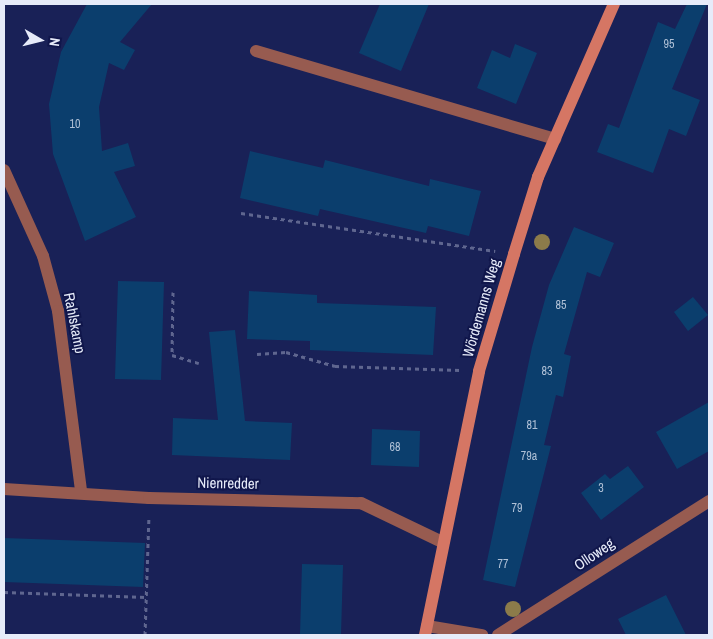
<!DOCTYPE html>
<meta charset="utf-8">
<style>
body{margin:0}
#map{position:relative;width:713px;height:639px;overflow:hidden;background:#192157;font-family:"Archivo Narrow",sans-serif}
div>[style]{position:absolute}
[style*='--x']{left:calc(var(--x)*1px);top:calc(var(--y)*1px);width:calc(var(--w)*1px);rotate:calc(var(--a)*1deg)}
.building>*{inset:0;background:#0b3e6d}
.path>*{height:3px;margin-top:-1.5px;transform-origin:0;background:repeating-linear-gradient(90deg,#5f668f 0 4px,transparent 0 8px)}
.lane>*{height:12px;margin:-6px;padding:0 6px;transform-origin:6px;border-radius:6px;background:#975b50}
.street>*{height:12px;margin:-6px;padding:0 6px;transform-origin:6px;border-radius:6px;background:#975b50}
.secondary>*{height:12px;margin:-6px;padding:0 6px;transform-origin:6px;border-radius:6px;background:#d57664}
.trees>*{width:16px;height:16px;margin:-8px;border-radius:50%;background:#8c7b4a}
span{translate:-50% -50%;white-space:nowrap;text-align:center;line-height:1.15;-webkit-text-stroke:4px #10164b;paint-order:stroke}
.number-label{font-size:12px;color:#afc0d6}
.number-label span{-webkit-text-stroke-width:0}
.street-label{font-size:15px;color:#e6ebf9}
.frame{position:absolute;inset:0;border:5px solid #e6ebf9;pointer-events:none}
.north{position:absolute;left:15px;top:15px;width:50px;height:50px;-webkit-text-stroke:4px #10164b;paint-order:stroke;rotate:98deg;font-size:14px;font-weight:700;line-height:20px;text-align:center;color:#e6ebf9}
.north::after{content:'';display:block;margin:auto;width:18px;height:22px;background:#e6ebf9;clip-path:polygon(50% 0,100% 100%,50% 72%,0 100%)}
</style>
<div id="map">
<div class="building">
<div style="clip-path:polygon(87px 4px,152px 4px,120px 42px,135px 50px,124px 70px,109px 63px,99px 107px,102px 151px,128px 143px,135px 166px,114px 172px,136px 217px,85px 241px,53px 154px,49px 104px,61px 52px)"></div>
<div style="clip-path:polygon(380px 4px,429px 4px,401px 71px,359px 53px)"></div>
<div style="clip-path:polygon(687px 4px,707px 4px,672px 89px,700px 100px,686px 136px,669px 129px,653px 173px,597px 152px,608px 124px,619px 128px,658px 22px,675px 29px)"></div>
<div style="clip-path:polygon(515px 44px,537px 53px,516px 104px,477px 88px,492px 50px,510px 58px)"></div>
<div style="clip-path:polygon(250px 151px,323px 168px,325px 160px,429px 186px,430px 179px,481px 191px,469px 236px,428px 226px,426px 233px,320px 209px,318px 216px,240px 198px)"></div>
<div style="clip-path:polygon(574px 227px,614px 243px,600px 277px,587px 272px,564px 354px,571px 356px,563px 397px,556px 395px,544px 445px,551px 446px,515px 587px,483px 580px,532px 347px,549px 285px)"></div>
<div style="clip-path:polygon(118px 281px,164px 282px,161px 380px,115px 379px)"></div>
<div style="clip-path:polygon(249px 291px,317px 295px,317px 303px,436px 307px,433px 355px,310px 350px,310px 341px,247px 339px)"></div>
<div style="clip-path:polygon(693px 297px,708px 315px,688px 331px,674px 312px)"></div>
<div style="clip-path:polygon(235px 330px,245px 421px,292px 423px,290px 460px,172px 455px,173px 418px,218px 420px,209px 332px)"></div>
<div style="clip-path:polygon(709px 402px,709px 451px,677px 469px,656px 432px)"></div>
<div style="clip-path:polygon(372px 429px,420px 431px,419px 467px,371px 465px)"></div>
<div style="clip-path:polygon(628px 466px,644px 487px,601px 520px,581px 493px,605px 474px,610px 479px)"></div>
<div style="clip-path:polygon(4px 538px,145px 543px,143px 587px,4px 582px)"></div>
<div style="clip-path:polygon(302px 564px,343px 565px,341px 635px,300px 635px)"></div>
<div style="clip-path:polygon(666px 595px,686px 635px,626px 635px,618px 619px)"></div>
</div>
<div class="path">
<div style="--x:241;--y:213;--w:257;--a:8.5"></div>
<div style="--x:173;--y:292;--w:63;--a:90.9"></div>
<div style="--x:172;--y:355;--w:28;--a:17"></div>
<div style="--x:257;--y:354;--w:29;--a:-4"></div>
<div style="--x:286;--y:352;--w:51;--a:15.9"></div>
<div style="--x:335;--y:366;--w:125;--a:1.8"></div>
<div style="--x:4;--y:592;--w:142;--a:2"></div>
<div style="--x:145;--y:635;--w:119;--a:-88.1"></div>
</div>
<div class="lane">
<div style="--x:256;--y:51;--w:312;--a:16.4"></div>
</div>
<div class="street">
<div style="--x:4;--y:170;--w:94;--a:65.6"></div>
<div style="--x:43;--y:256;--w:57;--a:74.7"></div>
<div style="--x:58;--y:311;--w:181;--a:82.7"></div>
<div style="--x:4;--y:489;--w:145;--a:3.6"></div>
<div style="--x:149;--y:498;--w:212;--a:1.4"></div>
<div style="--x:361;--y:503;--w:90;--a:25.7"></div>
<div style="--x:427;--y:626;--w:56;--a:9.3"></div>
<div style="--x:498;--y:635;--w:250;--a:-32.4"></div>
</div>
<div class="secondary">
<div style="--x:425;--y:635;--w:269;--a:-78.4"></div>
<div style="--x:479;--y:371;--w:122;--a:-73.3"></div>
<div style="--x:514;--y:254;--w:81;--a:-72.7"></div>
<div style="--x:538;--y:177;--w:189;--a:-66.3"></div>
</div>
<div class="trees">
<div style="left:542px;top:242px"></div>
<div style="left:513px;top:609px"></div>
</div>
<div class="number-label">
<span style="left:669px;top:45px">95</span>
<span style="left:75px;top:125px">10</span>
<span style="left:561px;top:306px">85</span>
<span style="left:547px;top:372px">83</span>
<span style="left:532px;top:426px">81</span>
<span style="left:395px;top:448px">68</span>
<span style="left:529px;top:457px">79a</span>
<span style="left:601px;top:489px">3</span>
<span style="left:517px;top:509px">79</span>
<span style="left:503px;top:565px">77</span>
</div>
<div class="street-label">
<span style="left:481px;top:308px;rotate:-74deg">Wördemanns Weg</span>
<span style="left:75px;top:323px;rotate:79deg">Rahlskamp</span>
<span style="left:228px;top:483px;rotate:1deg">Nienredder</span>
<span style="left:594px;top:554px;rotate:-34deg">Olloweg</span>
</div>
<div class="frame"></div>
<div class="north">N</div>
</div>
